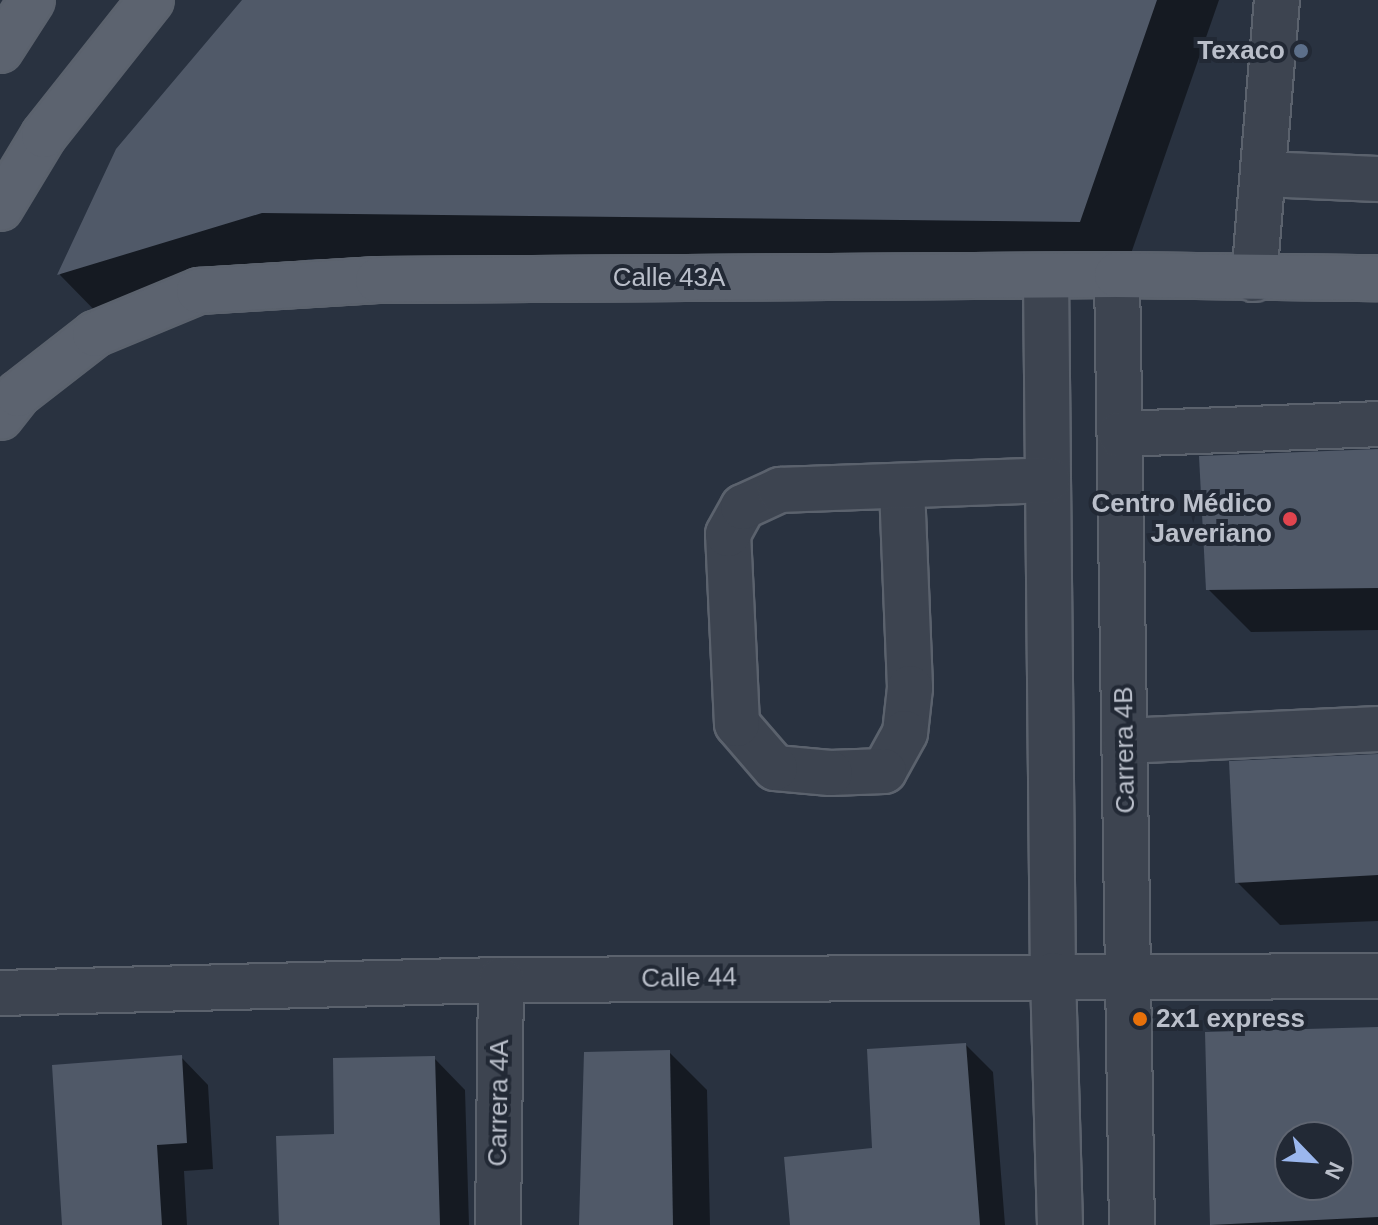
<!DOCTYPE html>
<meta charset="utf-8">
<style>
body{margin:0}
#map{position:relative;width:1378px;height:1225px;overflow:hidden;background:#293240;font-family:Helvetica,sans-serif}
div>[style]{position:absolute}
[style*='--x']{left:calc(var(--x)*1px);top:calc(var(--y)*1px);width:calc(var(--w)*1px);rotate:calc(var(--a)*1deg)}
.shadow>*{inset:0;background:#0007}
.building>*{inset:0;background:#505968}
.roads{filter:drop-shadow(2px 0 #5b626d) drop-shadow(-2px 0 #5b626d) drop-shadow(0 2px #5b626d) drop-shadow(0 -2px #5b626d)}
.minor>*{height:44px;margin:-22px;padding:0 22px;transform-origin:22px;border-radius:22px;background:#3d4450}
.major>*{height:44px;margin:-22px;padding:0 22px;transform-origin:22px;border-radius:22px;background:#5c636f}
.dots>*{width:22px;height:22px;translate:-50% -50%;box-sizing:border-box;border:4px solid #222935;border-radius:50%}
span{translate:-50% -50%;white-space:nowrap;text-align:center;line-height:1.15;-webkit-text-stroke:8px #222935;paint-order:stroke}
.poi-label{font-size:26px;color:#babfca;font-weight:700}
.right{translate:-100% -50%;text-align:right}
.left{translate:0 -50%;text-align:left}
.street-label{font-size:26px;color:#babfca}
.north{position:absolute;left:1274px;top:1121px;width:80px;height:80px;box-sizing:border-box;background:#222935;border:2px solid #5f6571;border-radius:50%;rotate:115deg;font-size:22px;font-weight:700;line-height:32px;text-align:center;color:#babfca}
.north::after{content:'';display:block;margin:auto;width:28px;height:36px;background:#9bb7ee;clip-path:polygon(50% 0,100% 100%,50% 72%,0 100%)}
</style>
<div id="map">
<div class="shadow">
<div style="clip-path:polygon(245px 0,1219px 0,1126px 268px,309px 259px,105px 321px,60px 275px,118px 150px)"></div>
<div style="clip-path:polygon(1378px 451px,1378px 630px,1251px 632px,1208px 589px)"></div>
<div style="clip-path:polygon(1378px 756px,1378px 921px,1280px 925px,1237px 882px)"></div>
<div style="clip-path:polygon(evenodd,1378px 1029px,1378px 1225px,1212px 1225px,1211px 1224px,1378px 1029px,1290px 1137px,1338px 1137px,1338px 1185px,1290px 1185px,1290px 1137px)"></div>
<div style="clip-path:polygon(966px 1045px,993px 1072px,1005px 1225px,792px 1225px,874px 1150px)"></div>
<div style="clip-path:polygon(669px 1052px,707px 1090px,710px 1225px,581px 1225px)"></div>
<div style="clip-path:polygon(181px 1057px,208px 1085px,213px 1169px,184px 1171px,187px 1225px,64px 1225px)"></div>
<div style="clip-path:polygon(434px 1058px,465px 1090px,469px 1225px,281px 1225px,336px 1136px)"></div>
</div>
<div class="building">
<div style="clip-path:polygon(242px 0,1157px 0,1080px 222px,262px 213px,57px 275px,116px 149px)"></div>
<div style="clip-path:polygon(1378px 449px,1378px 588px,1206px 590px,1199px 456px)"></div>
<div style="clip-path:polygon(1378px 754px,1378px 875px,1235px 883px,1229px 761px)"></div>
<div style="clip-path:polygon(evenodd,1378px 1027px,1378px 1217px,1210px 1225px,1205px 1032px,1378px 1027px,1290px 1137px,1338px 1137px,1338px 1185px,1290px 1185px,1290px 1137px)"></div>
<div style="clip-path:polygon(966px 1043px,980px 1225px,790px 1225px,784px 1157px,872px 1148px,867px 1049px)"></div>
<div style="clip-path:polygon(670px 1050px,673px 1225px,579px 1225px,584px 1052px)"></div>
<div style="clip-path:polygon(182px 1055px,187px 1143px,157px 1145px,162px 1225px,62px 1225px,52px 1065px)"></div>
<div style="clip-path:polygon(435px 1056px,440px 1225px,279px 1225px,276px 1136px,334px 1134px,333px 1058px)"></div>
</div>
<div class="roads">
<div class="minor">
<div style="--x:1263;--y:174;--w:115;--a:2.5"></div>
<div style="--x:1117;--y:275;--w:950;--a:89.1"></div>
<div style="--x:1046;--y:276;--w:699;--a:89.43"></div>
<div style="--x:1053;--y:975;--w:250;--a:88.4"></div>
<div style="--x:1254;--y:279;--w:280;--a:-85.3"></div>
<div style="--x:1120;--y:434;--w:258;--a:-2.2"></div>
<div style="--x:902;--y:488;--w:200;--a:87.7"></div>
<div style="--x:910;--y:688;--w:45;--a:96.3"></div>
<div style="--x:905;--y:733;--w:43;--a:118.9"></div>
<div style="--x:884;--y:771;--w:54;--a:177.9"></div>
<div style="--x:830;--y:773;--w:55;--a:-174.8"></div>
<div style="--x:775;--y:768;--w:58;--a:-130.8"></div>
<div style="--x:737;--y:724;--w:190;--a:-92.7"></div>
<div style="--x:728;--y:534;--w:31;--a:-61"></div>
<div style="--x:743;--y:507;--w:41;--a:-24.7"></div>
<div style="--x:780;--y:490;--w:268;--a:-2.1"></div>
<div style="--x:1125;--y:741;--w:253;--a:-2.7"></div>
<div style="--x:0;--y:993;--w:501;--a:-1.49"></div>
<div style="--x:501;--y:980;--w:877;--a:-0.26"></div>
<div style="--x:498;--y:1225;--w:245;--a:-89.3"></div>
</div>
<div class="major">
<div style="--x:0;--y:50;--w:59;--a:-57.4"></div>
<div style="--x:0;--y:208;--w:85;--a:-58.9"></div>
<div style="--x:44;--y:135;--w:172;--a:-51.6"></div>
<div style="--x:0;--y:417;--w:29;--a:-52"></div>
<div style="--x:18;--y:394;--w:98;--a:-37.9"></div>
<div style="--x:95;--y:334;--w:113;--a:-22.5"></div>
<div style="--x:199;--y:291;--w:179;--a:-3.5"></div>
<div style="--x:378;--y:280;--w:739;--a:-0.39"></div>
<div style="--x:1117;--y:275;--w:261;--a:0.7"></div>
</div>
</div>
<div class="dots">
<div style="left:1301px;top:51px;background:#5c6f8a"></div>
<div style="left:1290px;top:519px;background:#e0444e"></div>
<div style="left:1140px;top:1019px;background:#e8710a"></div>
</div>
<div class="poi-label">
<span class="right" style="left:1285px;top:51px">Texaco</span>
<span class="right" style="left:1272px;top:519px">Centro Médico<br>Javeriano</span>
<span class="left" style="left:1156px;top:1019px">2x1 express</span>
</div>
<div class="street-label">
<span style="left:669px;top:278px">Calle 43A</span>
<span style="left:1125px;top:750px;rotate:-91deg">Carrera 4B</span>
<span style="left:689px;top:978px;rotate:-1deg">Calle 44</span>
<span style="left:499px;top:1103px;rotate:-89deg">Carrera 4A</span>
</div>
<div class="north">N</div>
</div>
